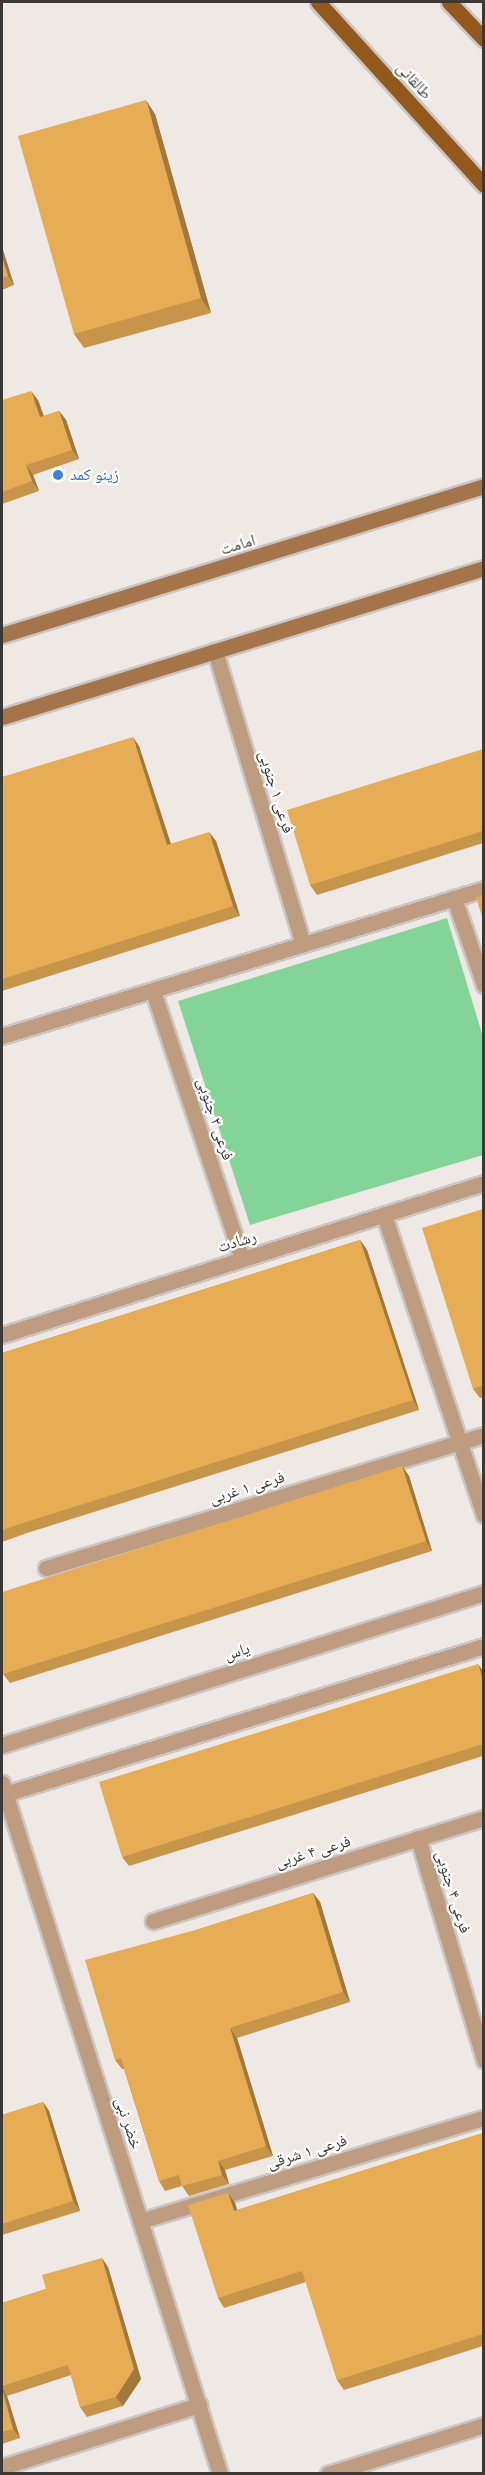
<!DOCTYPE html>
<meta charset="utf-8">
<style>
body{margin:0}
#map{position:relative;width:485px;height:2475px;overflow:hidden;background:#efe9e5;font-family:"Varela Round","Noto Naskh Arabic",sans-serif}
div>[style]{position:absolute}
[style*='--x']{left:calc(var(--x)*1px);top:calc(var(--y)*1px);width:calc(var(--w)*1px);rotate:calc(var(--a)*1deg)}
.green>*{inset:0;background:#84d499}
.roads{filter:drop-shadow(2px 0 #cbc6c2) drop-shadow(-2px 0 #cbc6c2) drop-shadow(0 2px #cbc6c2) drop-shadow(0 -2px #cbc6c2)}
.minor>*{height:15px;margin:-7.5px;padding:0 7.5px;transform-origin:7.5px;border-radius:7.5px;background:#bd9c80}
.tertiary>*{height:15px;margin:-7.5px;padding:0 7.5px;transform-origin:7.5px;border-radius:7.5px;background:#bd9c80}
.secondary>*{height:15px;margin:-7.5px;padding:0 7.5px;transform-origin:7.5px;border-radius:7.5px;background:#a5754a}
.primary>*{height:15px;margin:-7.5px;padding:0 7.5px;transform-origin:7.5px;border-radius:7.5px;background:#93581c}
.wall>*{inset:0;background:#c6954a}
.shaded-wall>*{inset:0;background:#a1793c}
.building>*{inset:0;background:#e6ad56}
.dots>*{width:16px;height:16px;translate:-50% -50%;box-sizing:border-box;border:3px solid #fff;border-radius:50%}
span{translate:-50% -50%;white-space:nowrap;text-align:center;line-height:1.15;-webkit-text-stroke:4.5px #fff;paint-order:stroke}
.street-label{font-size:16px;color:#3b3937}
.shop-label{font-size:16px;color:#366cbe}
.left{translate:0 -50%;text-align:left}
.frame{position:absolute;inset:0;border:3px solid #3b3937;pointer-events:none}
</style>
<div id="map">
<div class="green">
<div style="clip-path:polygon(447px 918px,483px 1037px,483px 1155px,250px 1225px,178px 1001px)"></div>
</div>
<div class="roads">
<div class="minor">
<div style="--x:215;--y:651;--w:306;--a:73.3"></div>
<div style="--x:454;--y:898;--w:92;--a:71"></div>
<div style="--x:153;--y:991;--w:282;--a:71.6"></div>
<div style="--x:2;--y:1036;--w:504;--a:-16.96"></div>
<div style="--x:384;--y:1215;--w:316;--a:71.6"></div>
<div style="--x:2;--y:1335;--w:505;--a:-17.5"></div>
<div style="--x:46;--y:1568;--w:458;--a:-16.9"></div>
<div style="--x:418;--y:1838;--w:232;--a:73.4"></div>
<div style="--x:153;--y:1921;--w:347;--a:-17.3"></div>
<div style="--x:140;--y:2221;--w:359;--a:-16.7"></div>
<div style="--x:2;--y:2467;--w:207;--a:-17.5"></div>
<div style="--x:328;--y:2474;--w:164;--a:-17.4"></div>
</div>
<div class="tertiary">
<div style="--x:2;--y:1745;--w:505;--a:-17.5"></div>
<div style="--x:2;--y:1783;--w:725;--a:72.49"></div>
<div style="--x:5;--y:1794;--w:501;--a:-17.17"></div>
</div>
<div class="secondary">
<div style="--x:2;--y:635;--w:505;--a:-17.18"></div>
<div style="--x:2;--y:717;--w:505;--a:-17.18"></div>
</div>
<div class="primary">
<div style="--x:318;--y:2;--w:247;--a:47.8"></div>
<div style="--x:449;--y:2;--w:51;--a:46.6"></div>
</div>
</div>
<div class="wall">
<div style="clip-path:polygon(155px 114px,211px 313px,84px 348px,74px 334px)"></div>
<div style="clip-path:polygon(2px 247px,14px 285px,2px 290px)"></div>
<div style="clip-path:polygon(2px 400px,38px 400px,44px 416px,59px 411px,66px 420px,79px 459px,33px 475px,39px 491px,2px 504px)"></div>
<div style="clip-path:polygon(139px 746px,171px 844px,216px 841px,240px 916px,2px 991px,2px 777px)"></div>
<div style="clip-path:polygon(483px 749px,483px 843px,317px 895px,310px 885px)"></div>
<div style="clip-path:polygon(483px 1209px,483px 1397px,480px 1398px,473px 1389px)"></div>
<div style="clip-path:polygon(360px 1240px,367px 1250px,419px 1410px,27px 1533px,2px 1542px,2px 1353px)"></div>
<div style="clip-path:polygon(402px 1466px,409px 1476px,432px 1551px,10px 1683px,3px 1674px)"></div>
<div style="clip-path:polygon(483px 1671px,483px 1756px,129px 1866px,122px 1857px)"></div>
<div style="clip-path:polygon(313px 1893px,320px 1902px,350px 2002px,237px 2038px,273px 2156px,225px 2170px,229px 2184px,189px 2196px,182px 2186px,165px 2191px,159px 2181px,124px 2069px,122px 2069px,115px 2060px,199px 1929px)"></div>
<div style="clip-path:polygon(43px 2102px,49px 2111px,80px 2211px,2px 2235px,2px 2115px)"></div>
<div style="clip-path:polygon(483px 2133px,483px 2346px,344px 2390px,337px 2380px,306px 2282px,224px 2308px,218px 2298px,228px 2193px,235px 2203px,237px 2210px)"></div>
<div style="clip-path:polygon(108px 2267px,141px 2379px,123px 2406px,87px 2417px,80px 2407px,71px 2375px,7px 2396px,20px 2438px,2px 2444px,2px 2303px,46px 2289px)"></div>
</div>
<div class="shaded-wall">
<div style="clip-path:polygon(146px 100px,155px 114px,211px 313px,201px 298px)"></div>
<div style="clip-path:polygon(2px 247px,14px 285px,8px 276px,2px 257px)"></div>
<div style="clip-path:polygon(31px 391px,38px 400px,47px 427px,40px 417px)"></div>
<div style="clip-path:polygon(59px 411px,66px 420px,79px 459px,72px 450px)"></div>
<div style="clip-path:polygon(26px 465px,33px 475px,39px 491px,32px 481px)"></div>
<div style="clip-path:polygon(133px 737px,139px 746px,174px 854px,167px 845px)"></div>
<div style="clip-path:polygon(209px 832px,216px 841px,240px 916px,233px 906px)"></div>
<div style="clip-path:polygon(360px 1240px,367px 1250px,419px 1410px,413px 1400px)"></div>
<div style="clip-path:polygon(402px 1466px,409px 1476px,432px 1551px,426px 1541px)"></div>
<div style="clip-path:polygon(478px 1664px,483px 1671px,483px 1681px)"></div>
<div style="clip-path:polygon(313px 1893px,320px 1902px,350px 2002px,343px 1992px)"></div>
<div style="clip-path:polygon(230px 2028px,237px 2038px,273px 2156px,266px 2146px)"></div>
<div style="clip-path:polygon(43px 2102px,49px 2111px,80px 2211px,73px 2201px)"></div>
<div style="clip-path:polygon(218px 2161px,225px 2170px,229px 2184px,222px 2175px)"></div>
<div style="clip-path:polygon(228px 2193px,235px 2203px,241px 2221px,234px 2211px)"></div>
<div style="clip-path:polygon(102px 2258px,108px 2267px,141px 2379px,123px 2406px,116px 2397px)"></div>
<div style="clip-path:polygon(2px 2387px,7px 2396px,20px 2438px,13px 2429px)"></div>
</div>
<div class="building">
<div style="clip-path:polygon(146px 100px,201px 298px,74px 334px,18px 136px)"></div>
<div style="clip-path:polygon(2px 257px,8px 276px,2px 278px)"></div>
<div style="clip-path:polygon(31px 391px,40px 417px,59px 411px,72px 450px,26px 465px,32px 481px,2px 492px,2px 400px)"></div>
<div style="clip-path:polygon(133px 737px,167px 845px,209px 832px,233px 906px,2px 979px,2px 777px)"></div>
<div style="clip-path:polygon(483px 749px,483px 831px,310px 885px,287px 810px)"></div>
<div style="clip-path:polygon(483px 895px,483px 920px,476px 897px)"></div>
<div style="clip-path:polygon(483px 1209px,483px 1385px,473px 1389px,422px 1228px)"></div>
<div style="clip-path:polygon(360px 1240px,413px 1400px,20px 1524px,2px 1530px,2px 1353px)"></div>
<div style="clip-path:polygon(402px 1466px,426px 1541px,3px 1674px,2px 1669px,2px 1592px)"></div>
<div style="clip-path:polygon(478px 1664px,483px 1681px,483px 1744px,122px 1857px,99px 1782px)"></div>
<div style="clip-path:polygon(313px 1893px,343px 1992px,230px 2028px,266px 2146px,218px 2161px,222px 2175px,182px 2186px,179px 2175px,159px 2181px,121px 2058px,115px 2060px,85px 1960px,199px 1929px)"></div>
<div style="clip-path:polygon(43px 2102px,73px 2201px,2px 2224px,2px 2115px)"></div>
<div style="clip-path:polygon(483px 2133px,483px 2334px,337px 2380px,302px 2271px,218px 2298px,188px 2205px,228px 2193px,234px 2211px)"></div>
<div style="clip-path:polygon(102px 2258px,134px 2369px,116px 2397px,80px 2407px,68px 2365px,2px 2386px,2px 2303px,46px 2289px,42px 2275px)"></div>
<div style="clip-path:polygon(2px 2389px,13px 2429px,2px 2432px)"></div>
</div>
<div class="dots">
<div style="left:58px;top:475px;background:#3f7fe0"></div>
</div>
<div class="street-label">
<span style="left:414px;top:81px;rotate:48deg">طالقانی</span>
<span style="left:238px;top:545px;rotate:-17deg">امامت</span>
<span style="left:276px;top:792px;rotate:73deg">فرعی ۱ جنوبی</span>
<span style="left:215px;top:1119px;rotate:72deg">فرعی ۲ جنوبی</span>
<span style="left:237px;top:1242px;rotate:-17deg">رشادت</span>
<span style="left:247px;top:1488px;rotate:-17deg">فرعی ۱ غربی</span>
<span style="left:237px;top:1652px;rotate:-18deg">یاس</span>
<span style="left:313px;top:1852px;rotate:-17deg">فرعی ۴ غربی</span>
<span style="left:453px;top:1892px;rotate:73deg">فرعی ۴ جنوبی</span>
<span style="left:128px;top:2123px;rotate:72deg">خضر نبی</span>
<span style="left:307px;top:2152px;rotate:-17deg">فرعی ۱ شرقی</span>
</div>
<div class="shop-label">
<span class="left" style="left:70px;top:475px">زینو کمد</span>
</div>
<div class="frame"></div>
</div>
